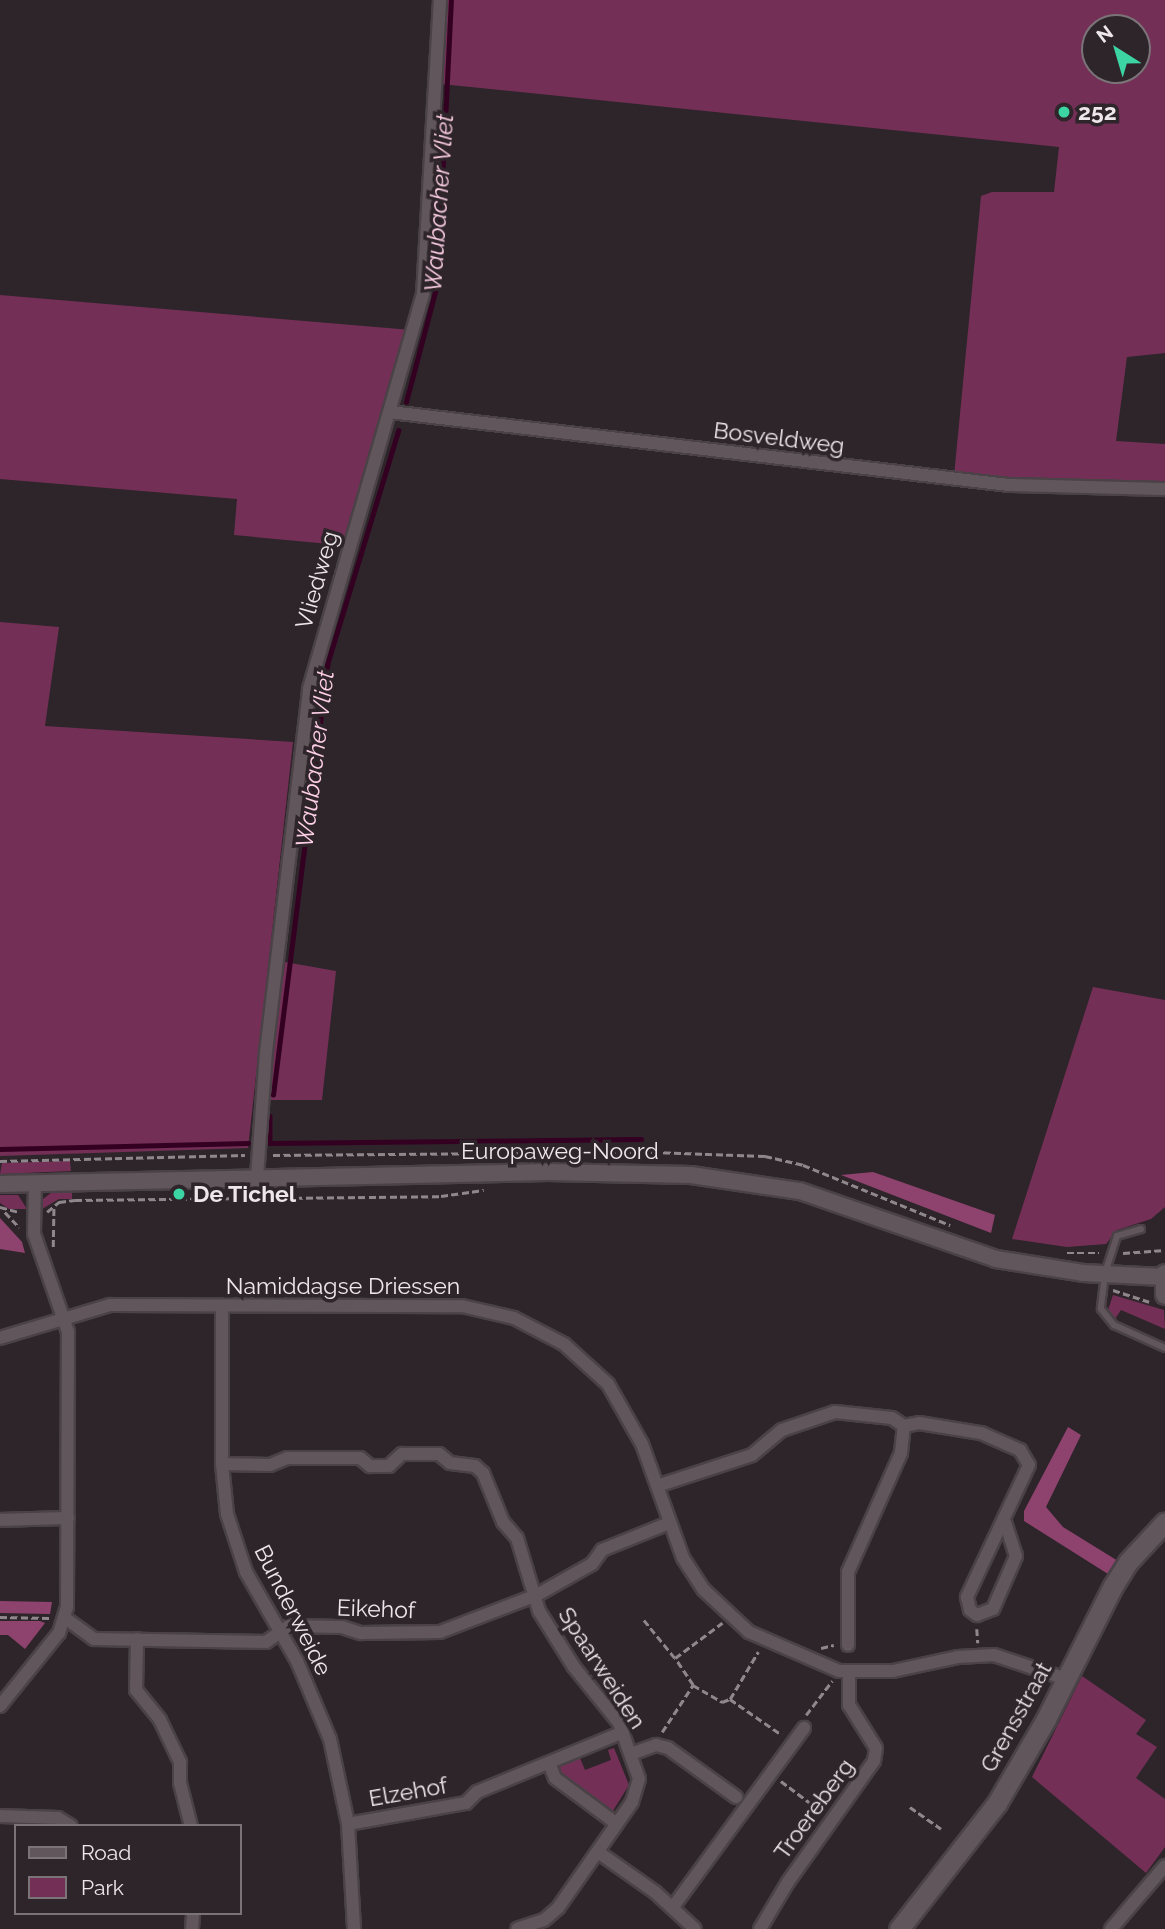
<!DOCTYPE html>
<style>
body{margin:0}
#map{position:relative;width:1165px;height:1929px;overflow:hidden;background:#2e252a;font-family:Raleway,sans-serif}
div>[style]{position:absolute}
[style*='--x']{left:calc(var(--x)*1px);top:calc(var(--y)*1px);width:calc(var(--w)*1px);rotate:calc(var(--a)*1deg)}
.green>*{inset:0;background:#742f57}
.forest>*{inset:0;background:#8e426e}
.stream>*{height:4.5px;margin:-2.25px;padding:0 2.25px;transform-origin:2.25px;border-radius:2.25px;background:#340022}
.path>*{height:2.5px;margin-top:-1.25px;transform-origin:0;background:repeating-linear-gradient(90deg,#8e878b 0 7px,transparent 0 10.5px)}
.roads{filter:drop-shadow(2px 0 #4a4246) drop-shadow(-2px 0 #4a4246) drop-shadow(0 2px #4a4246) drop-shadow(0 -2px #4a4246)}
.service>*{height:6px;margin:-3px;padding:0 3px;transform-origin:3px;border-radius:3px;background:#61565c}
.minor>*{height:12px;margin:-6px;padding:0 6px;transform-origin:6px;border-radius:6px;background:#61565c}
.tertiary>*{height:16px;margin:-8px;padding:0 8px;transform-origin:8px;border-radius:8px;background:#61565c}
.secondary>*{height:19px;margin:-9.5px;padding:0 9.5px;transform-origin:9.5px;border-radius:9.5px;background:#61565c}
.dots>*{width:19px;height:19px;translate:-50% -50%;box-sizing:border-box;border:4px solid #2e252a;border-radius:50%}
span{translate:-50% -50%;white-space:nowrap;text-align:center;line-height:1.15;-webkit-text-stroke:7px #2e252a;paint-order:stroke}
.poi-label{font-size:23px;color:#ede7ea;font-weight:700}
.left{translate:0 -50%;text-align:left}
.street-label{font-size:23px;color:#ede7ea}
.water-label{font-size:24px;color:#fdcfe6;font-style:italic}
.legend{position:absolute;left:14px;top:1824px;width:228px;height:91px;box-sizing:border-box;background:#2e252a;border:2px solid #7a7377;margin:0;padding:9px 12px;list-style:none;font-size:21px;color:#ede7ea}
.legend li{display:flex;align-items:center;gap:14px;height:35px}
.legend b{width:35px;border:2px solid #7a7377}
.north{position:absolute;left:1081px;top:14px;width:70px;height:70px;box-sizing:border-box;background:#2e252a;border:2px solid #7a7377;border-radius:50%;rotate:323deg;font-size:19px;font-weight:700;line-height:28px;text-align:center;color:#ede7ea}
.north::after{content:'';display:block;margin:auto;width:24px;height:32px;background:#3dd4a3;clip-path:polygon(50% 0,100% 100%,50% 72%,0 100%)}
</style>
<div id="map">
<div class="green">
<div style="clip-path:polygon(evenodd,445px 0,1165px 0,1165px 353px,1127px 357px,1116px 441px,1165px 444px,1165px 485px,954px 476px,981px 196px,992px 192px,1054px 192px,1059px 147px,441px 84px,445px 0,1095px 28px,1137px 28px,1137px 70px,1095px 70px,1095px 28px)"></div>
<div style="clip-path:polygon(0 295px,411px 330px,346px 539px,340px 545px,234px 535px,237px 499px,0 479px)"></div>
<div style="clip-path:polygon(0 622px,59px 627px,45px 726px,293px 742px,248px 1148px,0 1156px)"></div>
<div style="clip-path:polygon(285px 962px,336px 971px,322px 1100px,266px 1100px)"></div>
<div style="clip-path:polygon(1093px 987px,1165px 1000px,1165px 1207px,1151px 1219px,1117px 1230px,1106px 1244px,1067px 1247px,1012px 1239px)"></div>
<div style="clip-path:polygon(70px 1161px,71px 1171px,0 1174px,2px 1163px)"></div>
<div style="clip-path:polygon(51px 1193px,72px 1192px,72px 1199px,59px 1199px,42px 1209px,43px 1199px)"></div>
<div style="clip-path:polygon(0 1195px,18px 1195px,27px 1209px,9px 1209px,0 1203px)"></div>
<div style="clip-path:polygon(1113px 1295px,1164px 1310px,1165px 1329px,1121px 1310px,1115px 1319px,1108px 1310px)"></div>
<div style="clip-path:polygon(1082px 1676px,1146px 1720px,1136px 1734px,1157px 1747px,1136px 1778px,1165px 1799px,1165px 1847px,1146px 1873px,1032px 1777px)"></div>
<div style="clip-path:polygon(614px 1748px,629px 1785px,611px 1814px,564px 1776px,558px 1776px,555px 1768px,580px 1758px,585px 1770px,611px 1760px,608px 1750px)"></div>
</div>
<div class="forest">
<div style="clip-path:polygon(873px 1172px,995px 1215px,991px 1233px,841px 1175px)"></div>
<div style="clip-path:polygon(0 1218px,22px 1242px,25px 1253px,0 1249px)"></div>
<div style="clip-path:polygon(1068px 1427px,1081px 1435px,1046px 1507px,1063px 1527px,1118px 1561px,1108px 1574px,1024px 1521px,1024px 1511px)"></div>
<div style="clip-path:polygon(0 1601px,52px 1602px,50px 1614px,0 1613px)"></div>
<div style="clip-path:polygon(0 1621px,40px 1621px,45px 1623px,25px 1649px,8px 1635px,0 1635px)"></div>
</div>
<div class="stream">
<div style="--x:406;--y:402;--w:121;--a:-75.2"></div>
<div style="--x:437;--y:285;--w:285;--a:-87.2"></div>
<div style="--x:273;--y:1095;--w:433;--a:-82.8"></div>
<div style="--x:327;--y:665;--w:245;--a:-73.1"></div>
<div style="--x:270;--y:1116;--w:27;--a:90"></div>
<div style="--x:270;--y:1143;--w:371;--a:-0.6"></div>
<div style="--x:0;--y:1149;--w:248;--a:-1.4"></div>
</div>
<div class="path">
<div style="--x:273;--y:1155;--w:380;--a:-0.5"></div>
<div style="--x:653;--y:1152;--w:112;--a:2"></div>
<div style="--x:765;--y:1156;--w:39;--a:13"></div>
<div style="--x:803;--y:1165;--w:159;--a:22.2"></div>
<div style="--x:0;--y:1161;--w:245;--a:-1.4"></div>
<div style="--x:0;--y:1207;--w:20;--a:15"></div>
<div style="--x:5;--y:1212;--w:21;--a:47"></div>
<div style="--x:47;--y:1212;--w:16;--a:-40"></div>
<div style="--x:59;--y:1202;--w:16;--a:-7"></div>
<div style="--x:75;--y:1200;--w:366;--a:-0.6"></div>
<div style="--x:441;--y:1196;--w:43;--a:-7.9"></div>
<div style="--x:53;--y:1247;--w:39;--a:-89"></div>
<div style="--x:1067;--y:1253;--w:32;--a:0"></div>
<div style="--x:1123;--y:1253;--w:42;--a:-4.1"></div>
<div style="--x:1113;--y:1290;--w:38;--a:18"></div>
<div style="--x:0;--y:1617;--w:49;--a:1.2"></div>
<div style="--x:644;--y:1620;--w:49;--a:50.8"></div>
<div style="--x:977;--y:1629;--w:14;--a:86"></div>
<div style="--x:821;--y:1648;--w:13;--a:-13"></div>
<div style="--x:693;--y:1685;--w:34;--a:30"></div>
<div style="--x:722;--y:1702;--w:9;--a:-21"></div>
<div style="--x:730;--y:1699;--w:63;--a:34.7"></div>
<div style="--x:730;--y:1699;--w:55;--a:-59.2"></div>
<div style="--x:806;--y:1715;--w:43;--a:-52.6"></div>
<div style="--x:662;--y:1732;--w:56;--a:-56.6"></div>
<div style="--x:693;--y:1685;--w:32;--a:-124"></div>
<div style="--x:675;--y:1658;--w:59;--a:-36.7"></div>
<div style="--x:781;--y:1781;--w:50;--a:36.9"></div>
<div style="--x:910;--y:1807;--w:38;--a:35"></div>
</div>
<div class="roads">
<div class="service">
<div style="--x:1141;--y:1229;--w:25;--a:164"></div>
<div style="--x:1117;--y:1236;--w:40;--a:108"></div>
<div style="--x:1105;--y:1274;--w:35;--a:97"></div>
<div style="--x:1101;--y:1309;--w:21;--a:51"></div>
<div style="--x:1114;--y:1325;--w:56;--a:24.3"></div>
</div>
<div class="minor">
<div style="--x:390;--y:412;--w:623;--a:6.73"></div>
<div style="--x:1009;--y:485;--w:156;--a:1.5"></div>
<div style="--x:257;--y:1177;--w:125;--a:-85.9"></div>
<div style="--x:266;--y:1052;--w:366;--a:-83.2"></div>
<div style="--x:309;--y:689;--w:410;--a:-73.9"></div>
<div style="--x:423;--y:295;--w:295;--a:-86.7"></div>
<div style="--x:222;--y:1307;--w:157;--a:90"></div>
<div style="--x:222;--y:1464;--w:50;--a:84.3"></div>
<div style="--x:227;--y:1514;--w:61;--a:71.9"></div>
<div style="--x:246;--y:1572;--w:103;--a:60.2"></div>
<div style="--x:297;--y:1661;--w:85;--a:67.1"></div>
<div style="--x:330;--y:1739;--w:87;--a:78"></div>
<div style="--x:348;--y:1824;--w:105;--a:86.7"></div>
<div style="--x:0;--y:1338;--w:115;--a:-16.7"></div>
<div style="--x:110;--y:1305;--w:352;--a:0.2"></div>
<div style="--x:462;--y:1306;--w:53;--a:13"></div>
<div style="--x:514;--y:1318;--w:56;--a:27.5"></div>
<div style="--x:564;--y:1344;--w:59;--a:42.3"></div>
<div style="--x:608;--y:1384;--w:69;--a:60.5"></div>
<div style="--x:642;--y:1444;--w:121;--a:70.2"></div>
<div style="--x:683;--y:1558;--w:38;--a:57"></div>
<div style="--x:704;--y:1590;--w:62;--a:43"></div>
<div style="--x:749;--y:1632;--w:98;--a:23.4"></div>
<div style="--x:839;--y:1671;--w:54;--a:0"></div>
<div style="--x:893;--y:1671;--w:66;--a:-12.2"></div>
<div style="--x:958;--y:1657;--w:36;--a:-3"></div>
<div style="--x:994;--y:1655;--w:76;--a:18.4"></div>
<div style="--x:222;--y:1464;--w:48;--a:1.2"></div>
<div style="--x:270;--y:1465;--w:18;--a:-22"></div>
<div style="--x:287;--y:1458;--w:73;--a:0"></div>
<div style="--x:360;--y:1458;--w:13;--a:39"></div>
<div style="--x:370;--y:1466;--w:19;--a:0"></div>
<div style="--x:389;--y:1466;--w:18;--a:-43"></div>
<div style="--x:402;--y:1454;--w:37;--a:0"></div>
<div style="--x:439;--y:1454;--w:14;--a:39"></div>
<div style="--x:450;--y:1463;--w:25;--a:7"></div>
<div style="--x:475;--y:1466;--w:11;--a:41"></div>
<div style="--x:483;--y:1473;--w:53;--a:67.8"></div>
<div style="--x:503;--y:1522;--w:21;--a:49"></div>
<div style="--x:517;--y:1538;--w:76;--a:73.2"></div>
<div style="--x:539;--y:1611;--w:66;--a:58"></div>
<div style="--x:574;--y:1667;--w:72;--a:51.2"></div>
<div style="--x:619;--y:1723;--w:59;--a:70.3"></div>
<div style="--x:639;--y:1779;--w:24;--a:107"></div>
<div style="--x:632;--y:1802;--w:129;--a:124.9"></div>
<div style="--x:558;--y:1908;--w:18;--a:139"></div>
<div style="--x:544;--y:1920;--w:28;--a:162"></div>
<div style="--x:657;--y:1486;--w:100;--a:-18.1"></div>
<div style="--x:752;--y:1455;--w:39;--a:-40"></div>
<div style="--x:782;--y:1430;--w:56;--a:-18.8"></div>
<div style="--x:835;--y:1412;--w:57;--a:6"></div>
<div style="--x:892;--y:1418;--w:14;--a:34"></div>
<div style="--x:904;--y:1426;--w:15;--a:-11"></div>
<div style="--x:919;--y:1423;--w:63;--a:9.2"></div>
<div style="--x:981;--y:1433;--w:43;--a:23.6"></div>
<div style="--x:1020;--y:1450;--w:17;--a:59"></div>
<div style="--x:1029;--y:1465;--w:146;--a:115.2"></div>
<div style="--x:967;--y:1597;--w:13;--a:77"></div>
<div style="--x:970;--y:1610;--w:9;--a:36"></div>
<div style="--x:977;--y:1615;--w:17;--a:-21"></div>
<div style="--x:993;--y:1609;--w:58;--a:-66.5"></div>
<div style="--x:1016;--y:1556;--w:36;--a:-108"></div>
<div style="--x:0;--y:1520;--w:68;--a:-1.7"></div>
<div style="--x:65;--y:1618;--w:36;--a:36"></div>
<div style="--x:94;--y:1639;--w:172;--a:1"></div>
<div style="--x:266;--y:1642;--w:28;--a:-35"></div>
<div style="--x:289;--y:1626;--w:53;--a:1.1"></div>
<div style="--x:342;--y:1627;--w:20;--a:18"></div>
<div style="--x:361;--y:1633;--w:79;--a:-0.7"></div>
<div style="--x:440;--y:1632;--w:104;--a:-20.9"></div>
<div style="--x:537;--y:1595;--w:63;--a:-29.4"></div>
<div style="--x:592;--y:1564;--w:17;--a:-54"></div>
<div style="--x:602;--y:1550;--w:72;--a:-21.9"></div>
<div style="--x:137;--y:1639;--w:51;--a:91.1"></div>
<div style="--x:136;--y:1690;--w:38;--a:51"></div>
<div style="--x:160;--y:1720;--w:47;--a:64.5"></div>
<div style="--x:180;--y:1762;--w:21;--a:90"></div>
<div style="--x:180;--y:1783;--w:44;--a:75.7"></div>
<div style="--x:848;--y:1645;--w:73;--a:-90"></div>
<div style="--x:848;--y:1572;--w:130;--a:-66"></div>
<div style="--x:901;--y:1453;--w:27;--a:-84"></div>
<div style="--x:0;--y:1706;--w:94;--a:-51.1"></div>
<div style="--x:59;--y:1633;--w:27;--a:-73"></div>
<div style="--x:67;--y:1607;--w:275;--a:-89.8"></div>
<div style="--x:68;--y:1332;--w:104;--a:-109.1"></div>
<div style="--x:34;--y:1234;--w:52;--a:-88.9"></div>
<div style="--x:631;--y:1754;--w:27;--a:-20"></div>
<div style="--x:656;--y:1745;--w:12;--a:14"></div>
<div style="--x:668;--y:1748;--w:84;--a:35.8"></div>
<div style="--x:549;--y:1763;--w:16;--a:68"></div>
<div style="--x:555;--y:1778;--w:77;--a:36.6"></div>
<div style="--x:0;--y:1816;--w:58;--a:2"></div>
<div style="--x:58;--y:1818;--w:15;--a:32"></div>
<div style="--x:348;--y:1824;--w:120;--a:-10.1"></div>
<div style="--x:466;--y:1803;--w:16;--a:-45"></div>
<div style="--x:477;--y:1792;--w:158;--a:-22.3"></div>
<div style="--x:598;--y:1852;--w:70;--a:35.1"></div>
<div style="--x:655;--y:1892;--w:54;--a:42.8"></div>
<div style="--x:673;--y:1907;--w:222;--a:-53.8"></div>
<div style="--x:192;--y:1929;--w:16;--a:-86"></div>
<div style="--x:760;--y:1929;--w:55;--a:-59.2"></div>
<div style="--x:788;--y:1882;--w:148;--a:-54.6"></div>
<div style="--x:874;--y:1761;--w:13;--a:-81"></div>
<div style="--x:876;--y:1748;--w:51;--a:-122.1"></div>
<div style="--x:849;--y:1705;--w:33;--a:-90"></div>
<div style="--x:1111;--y:1929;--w:83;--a:-49.4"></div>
</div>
<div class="tertiary">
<div style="--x:0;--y:1184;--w:548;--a:-1.25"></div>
<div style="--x:548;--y:1172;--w:143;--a:1.2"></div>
<div style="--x:691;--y:1175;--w:110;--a:8.4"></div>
<div style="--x:800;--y:1191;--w:207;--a:19.1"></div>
<div style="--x:996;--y:1259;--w:88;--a:9.1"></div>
<div style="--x:1083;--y:1273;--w:81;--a:2.8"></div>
</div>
<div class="secondary">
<div style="--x:1165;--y:1274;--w:20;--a:90"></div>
<div style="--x:899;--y:1929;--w:160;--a:-52.1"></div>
<div style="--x:997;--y:1803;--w:97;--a:-59.7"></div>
<div style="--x:1046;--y:1719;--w:149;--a:-63.3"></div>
<div style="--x:1113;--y:1586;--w:28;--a:-58"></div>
<div style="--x:1128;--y:1562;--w:54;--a:-47.2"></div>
</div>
</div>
<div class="dots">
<div style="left:1064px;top:112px;background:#3dd4a3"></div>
<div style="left:179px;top:1194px;background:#3dd4a3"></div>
</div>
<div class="poi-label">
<span class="left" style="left:1078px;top:112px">252</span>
<span class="left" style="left:193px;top:1194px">De Tichel</span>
</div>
<div class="street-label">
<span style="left:779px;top:438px;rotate:7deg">Bosveldweg</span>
<span style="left:317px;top:580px;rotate:-74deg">Vliedweg</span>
<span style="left:560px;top:1151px">Europaweg-Noord</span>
<span style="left:343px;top:1286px">Namiddagse Driessen</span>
<span style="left:376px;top:1609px;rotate:2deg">Eikehof</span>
<span style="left:293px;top:1610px;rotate:63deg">Bunderweide</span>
<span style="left:602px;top:1668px;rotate:57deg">Spaarweiden</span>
<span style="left:1016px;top:1717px;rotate:-61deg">Grensstraat</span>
<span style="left:408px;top:1792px;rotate:-10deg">Elzehof</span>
<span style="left:814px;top:1809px;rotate:-54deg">Troereberg</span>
</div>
<div class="water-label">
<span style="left:439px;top:203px;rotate:-86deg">Waubacher Vliet</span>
<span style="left:315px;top:759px;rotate:-83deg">Waubacher Vliet</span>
</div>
<ul class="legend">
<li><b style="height:9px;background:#61565c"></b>Road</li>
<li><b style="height:19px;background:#742f57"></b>Park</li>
</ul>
<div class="north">N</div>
</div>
